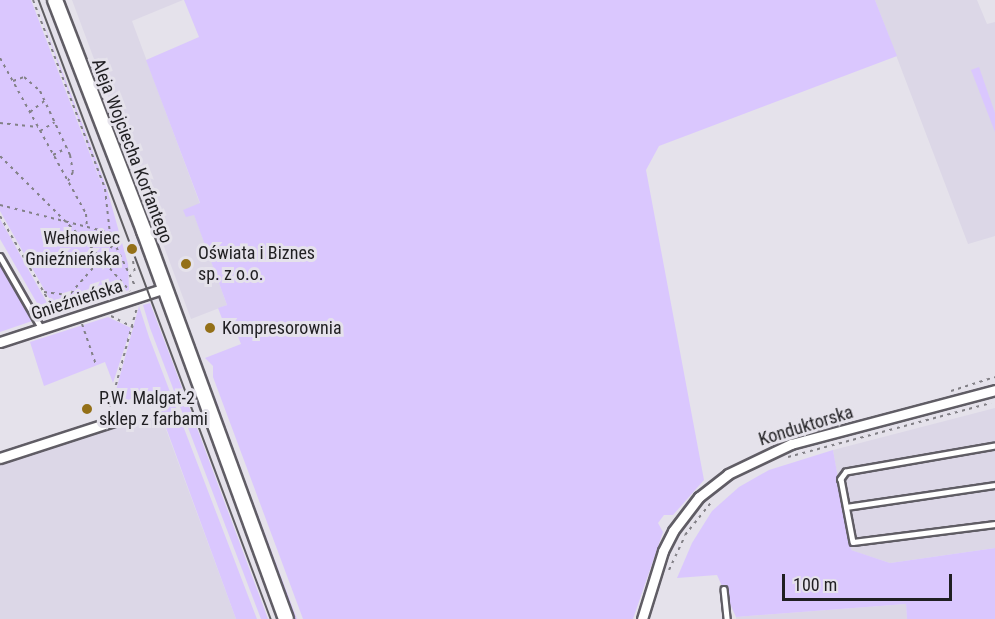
<!DOCTYPE html>
<meta charset="utf-8">
<style>
body{margin:0}
#map{position:relative;width:995px;height:619px;overflow:hidden;background:#e5e2eb;font-family:"Roboto Condensed",sans-serif}
div>[style]{position:absolute}
[style*='--x']{left:calc(var(--x)*1px);top:calc(var(--y)*1px);width:calc(var(--w)*1px);rotate:calc(var(--a)*1deg)}
.built>*{inset:0;background:#dcd7e7}
.green>*{inset:0;background:#dac7fe}
.path>*{height:2px;margin-top:-1px;transform-origin:0;background:repeating-linear-gradient(90deg,#838187 0 3px,transparent 0 7.5px)}
.roads{filter:drop-shadow(2px 0 #605d65) drop-shadow(-2px 0 #605d65) drop-shadow(0 2px #605d65) drop-shadow(0 -2px #605d65)}
.service>*{height:4.5px;margin:-2.25px;padding:0 2.25px;transform-origin:2.25px;border-radius:2.25px;background:#fff}
.minor>*{height:9px;margin:-4.5px;padding:0 4.5px;transform-origin:4.5px;border-radius:4.5px;background:#fff}
.secondary>*{height:14px;margin:-7px;padding:0 7px;transform-origin:7px;border-radius:7px;background:#fff}
.tram>*{height:1.5px;margin:-0.75px;padding:0 0.75px;transform-origin:0.75px;border-radius:0.75px;background:#5f5d62}
.dots>*{width:16px;height:16px;translate:-50% -50%;box-sizing:border-box;border:3px solid #e5e2eb;border-radius:50%}
span{translate:-50% -50%;white-space:nowrap;text-align:center;line-height:1.15;-webkit-text-stroke:6px #e5e2eb;paint-order:stroke}
.street-label{font-size:18px;color:#201f22}
.poi-label{font-size:18px;color:#201f22}
.right{translate:-100% -50%;text-align:right}
.left{translate:0 -50%;text-align:left}
.scale{position:absolute;left:782px;top:574px;width:170px;height:27px;box-sizing:border-box;border:3px solid #201f22;border-top:0;padding-left:8px;font-size:18px;line-height:21px;white-space:nowrap;color:#201f22;-webkit-text-stroke:4px #e5e2eb;paint-order:stroke}
</style>
<div id="map">
<div class="built">
<div style="clip-path:polygon(72px 0,183px 0,132px 21px,200px 204px,184px 210px,194px 214px,227px 305px,191px 319px)"></div>
<div style="clip-path:polygon(875px 0,977px 0,987px 24px,995px 22px,995px 236px,968px 244px)"></div>
<div style="clip-path:polygon(995px 408px,995px 548px,890px 563px,850px 550px,833px 450px)"></div>
<div style="clip-path:polygon(160px 413px,236px 619px,0 619px,0 463px)"></div>
<div style="clip-path:polygon(906px 604px,907px 619px,736px 619px,736px 617px)"></div>
</div>
<div class="green">
<div style="clip-path:polygon(0 0,31px 0,109px 204px,35px 0,107px 189px,128px 264px,129px 290px,58px 314px,0 211px)"></div>
<div style="clip-path:polygon(184px 0,875px 0,897px 56px,659px 146px,646px 170px,704px 480px,673px 515px,664px 515px,658px 523px,663px 532px,633px 619px,303px 619px,213px 377px,213px 366px,205px 358px,241px 344px,237px 334px,229px 337px,218px 308px,227px 305px,194px 215px,186px 217px,183px 210px,200px 203px,146px 60px,199px 37px)"></div>
<div style="clip-path:polygon(979px 67px,995px 113px,995px 132px,971px 70px)"></div>
<div style="clip-path:polygon(0 219px,50px 308px,45px 317px,0 239px)"></div>
<div style="clip-path:polygon(0 261px,35px 320px,0 332px)"></div>
<div style="clip-path:polygon(150px 303px,175px 369px,268px 619px,261px 619px,150px 328px,143px 305px)"></div>
<div style="clip-path:polygon(139px 306px,149px 337px,257px 619px,236px 619px,153px 392px,112px 405px)"></div>
<div style="clip-path:polygon(108px 317px,131px 328px,113px 383px,105px 362px,44px 386px,30px 342px)"></div>
<div style="clip-path:polygon(214px 394px,238px 462px,297px 619px,293px 619px,222px 431px)"></div>
<div style="clip-path:polygon(833px 450px,851px 550px,890px 563px,995px 548px,995px 619px,907px 619px,906px 604px,736px 617px,717px 575px,677px 578px,692px 543px,712px 511px,739px 487px,769px 470px)"></div>
</div>
<div class="path">
<div style="--x:33;--y:0;--w:202;--a:69.1"></div>
<div style="--x:105;--y:189;--w:45;--a:83.7"></div>
<div style="--x:110;--y:234;--w:58;--a:64.3"></div>
<div style="--x:0;--y:58;--w:178;--a:61.1"></div>
<div style="--x:86;--y:214;--w:14;--a:86"></div>
<div style="--x:13;--y:81;--w:12;--a:-20"></div>
<div style="--x:24;--y:77;--w:21;--a:41"></div>
<div style="--x:40;--y:91;--w:71;--a:64.9"></div>
<div style="--x:70;--y:155;--w:17;--a:80"></div>
<div style="--x:73;--y:172;--w:10;--a:119"></div>
<div style="--x:30;--y:112;--w:18;--a:-38"></div>
<div style="--x:0;--y:123;--w:38;--a:6"></div>
<div style="--x:40;--y:131;--w:17;--a:-31"></div>
<div style="--x:53;--y:155;--w:16;--a:-27"></div>
<div style="--x:0;--y:156;--w:127;--a:45"></div>
<div style="--x:0;--y:205;--w:127;--a:14.1"></div>
<div style="--x:0;--y:216;--w:106;--a:60.1"></div>
<div style="--x:53;--y:308;--w:9;--a:111"></div>
<div style="--x:97;--y:231;--w:17;--a:115"></div>
<div style="--x:90;--y:246;--w:60;--a:48.4"></div>
<div style="--x:133;--y:261;--w:12;--a:81"></div>
<div style="--x:28;--y:264;--w:8;--a:0"></div>
<div style="--x:87;--y:264;--w:9;--a:6"></div>
<div style="--x:44;--y:292;--w:26;--a:7"></div>
<div style="--x:53;--y:308;--w:4;--a:34"></div>
<div style="--x:56;--y:310;--w:98;--a:-48.7"></div>
<div style="--x:111;--y:316;--w:25;--a:27"></div>
<div style="--x:82;--y:324;--w:43;--a:71.1"></div>
<div style="--x:951;--y:391;--w:46;--a:-17.7"></div>
<div style="--x:108;--y:414;--w:111;--a:-74.8"></div>
<div style="--x:788;--y:457;--w:210;--a:-14.9"></div>
<div style="--x:669;--y:570;--w:38;--a:-65"></div>
<div style="--x:685;--y:535;--w:45;--a:-51.3"></div>
</div>
<div class="roads">
<div class="service">
<div style="--x:0;--y:256;--w:84;--a:60.1"></div>
<div style="--x:995;--y:446;--w:151;--a:170.1"></div>
<div style="--x:846;--y:472;--w:9;--a:126"></div>
<div style="--x:841;--y:479;--w:64;--a:79.2"></div>
<div style="--x:853;--y:542;--w:143;--a:-7.2"></div>
<div style="--x:846;--y:507;--w:151;--a:-8.4"></div>
<div style="--x:724;--y:589;--w:30;--a:84"></div>
</div>
<div class="minor">
<div style="--x:0;--y:342;--w:174;--a:-18.1"></div>
<div style="--x:0;--y:458;--w:117;--a:-18"></div>
<div style="--x:642;--y:619;--w:71;--a:-72.8"></div>
<div style="--x:663;--y:551;--w:22;--a:-63"></div>
<div style="--x:673;--y:531;--w:43;--a:-52.6"></div>
<div style="--x:699;--y:497;--w:37;--a:-38"></div>
<div style="--x:728;--y:474;--w:70;--a:-25.5"></div>
<div style="--x:791;--y:444;--w:211;--a:-14.8"></div>
</div>
<div class="secondary">
<div style="--x:55;--y:0;--w:248;--a:68.9"></div>
<div style="--x:144;--y:231;--w:413;--a:69.9"></div>
</div>
</div>
<div class="tram">
<div style="--x:39;--y:0;--w:661;--a:69.45"></div>
</div>
<div class="dots">
<div style="left:132px;top:249px;background:#947018"></div>
<div style="left:186px;top:264px;background:#947018"></div>
<div style="left:210px;top:328px;background:#947018"></div>
<div style="left:87px;top:409px;background:#947018"></div>
</div>
<div class="street-label">
<span style="left:132px;top:151px;rotate:69deg">Aleja Wojciecha Korfantego</span>
<span style="left:77px;top:300px;rotate:-18deg">Gnieźnieńska</span>
<span style="left:806px;top:426px;rotate:-17deg">Konduktorska</span>
</div>
<div class="poi-label">
<span class="right" style="left:120px;top:249px">Wełnowiec<br>Gnieźnieńska</span>
<span class="left" style="left:198px;top:264px">Oświata i Biznes<br>sp. z o.o.</span>
<span class="left" style="left:222px;top:328px">Kompresorownia</span>
<span class="left" style="left:99px;top:409px">P.W. Malgat-2<br>sklep z farbami</span>
</div>
<div class="scale">100 m</div>
</div>
